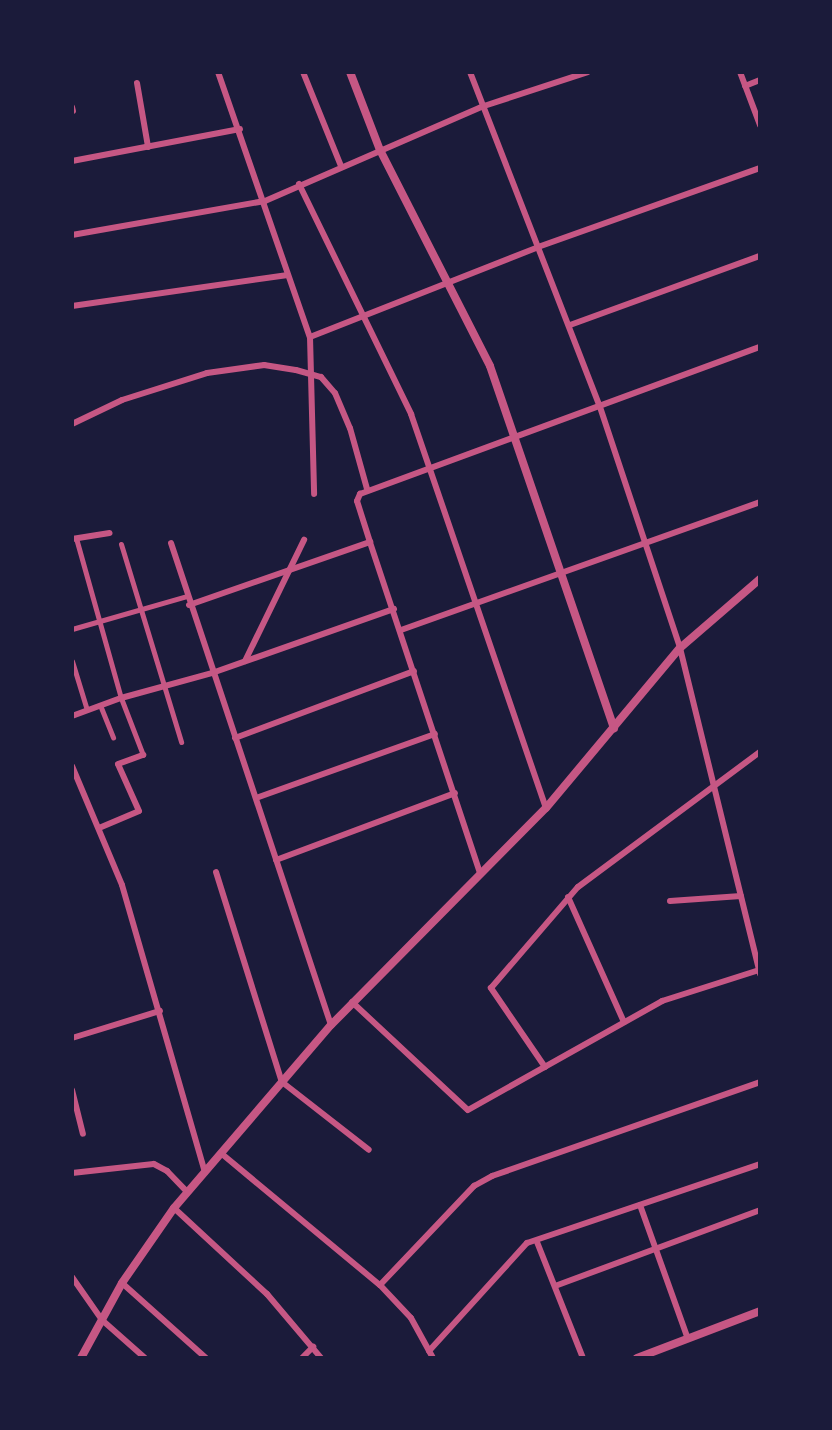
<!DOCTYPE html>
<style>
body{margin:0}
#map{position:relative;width:832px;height:1430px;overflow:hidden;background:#1b1b3a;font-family:"Golos Text",sans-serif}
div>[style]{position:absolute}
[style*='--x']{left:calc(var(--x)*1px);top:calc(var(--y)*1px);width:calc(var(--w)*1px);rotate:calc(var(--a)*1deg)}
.pedestrian>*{height:5px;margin:-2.5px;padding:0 2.5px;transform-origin:2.5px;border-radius:2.5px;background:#c65784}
.minor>*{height:6px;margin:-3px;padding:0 3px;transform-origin:3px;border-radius:3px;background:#c65784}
.tertiary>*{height:8px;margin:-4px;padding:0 4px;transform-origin:4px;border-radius:4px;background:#c65784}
span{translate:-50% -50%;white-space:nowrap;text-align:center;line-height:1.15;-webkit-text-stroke:8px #1b1b3a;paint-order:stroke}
.frame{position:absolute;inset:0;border:74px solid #1b1b3a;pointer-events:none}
</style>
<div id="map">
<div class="pedestrian">
<div style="--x:76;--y:538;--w:166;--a:74.3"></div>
<div style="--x:121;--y:698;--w:61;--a:68.9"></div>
<div style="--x:121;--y:544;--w:207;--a:73.1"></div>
<div style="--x:72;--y:629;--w:120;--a:-16"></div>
<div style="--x:72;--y:661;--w:51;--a:73"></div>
<div style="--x:100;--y:705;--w:35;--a:68"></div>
</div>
<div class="minor">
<div style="--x:218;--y:72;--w:281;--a:70.9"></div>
<div style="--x:310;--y:337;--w:157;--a:88.5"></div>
<div style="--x:303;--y:72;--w:101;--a:68"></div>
<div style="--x:470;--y:72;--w:356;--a:68.8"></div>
<div style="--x:599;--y:404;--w:257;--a:71.6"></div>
<div style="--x:680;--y:648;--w:336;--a:76.2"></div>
<div style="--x:740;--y:72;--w:57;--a:69.3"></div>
<div style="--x:137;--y:83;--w:65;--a:80.2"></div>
<div style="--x:745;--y:86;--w:16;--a:-22"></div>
<div style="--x:72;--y:107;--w:4;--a:76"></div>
<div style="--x:72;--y:161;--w:171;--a:-10.8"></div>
<div style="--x:299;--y:184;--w:256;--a:64"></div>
<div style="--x:411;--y:414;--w:416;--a:71.1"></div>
<div style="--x:72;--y:235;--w:196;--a:-10"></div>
<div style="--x:265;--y:201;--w:239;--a:-23.5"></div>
<div style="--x:484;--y:106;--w:109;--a:-18.1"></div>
<div style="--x:72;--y:306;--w:218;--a:-8.2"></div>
<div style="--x:570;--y:325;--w:202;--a:-20"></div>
<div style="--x:310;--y:337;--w:245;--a:-21.5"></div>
<div style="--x:538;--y:247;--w:236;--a:-19.6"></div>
<div style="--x:72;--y:424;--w:55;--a:-25.6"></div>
<div style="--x:122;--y:400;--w:89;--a:-17.6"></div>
<div style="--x:207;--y:373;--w:58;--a:-8"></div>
<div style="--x:264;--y:365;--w:32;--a:9"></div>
<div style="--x:296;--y:370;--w:26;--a:16"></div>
<div style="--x:321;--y:377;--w:21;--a:49"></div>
<div style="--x:335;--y:393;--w:38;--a:67"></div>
<div style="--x:350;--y:428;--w:63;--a:74.4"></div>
<div style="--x:72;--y:539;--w:38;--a:-9"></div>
<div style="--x:171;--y:543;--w:508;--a:71.64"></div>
<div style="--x:189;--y:605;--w:192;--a:-19.2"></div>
<div style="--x:401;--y:630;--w:381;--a:-19.6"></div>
<div style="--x:245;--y:661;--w:135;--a:-64"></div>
<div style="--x:72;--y:716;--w:52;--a:-20.2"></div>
<div style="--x:121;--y:698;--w:94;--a:-15.4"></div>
<div style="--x:212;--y:673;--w:193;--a:-19.4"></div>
<div style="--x:235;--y:738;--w:191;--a:-20.5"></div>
<div style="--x:72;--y:766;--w:129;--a:67.2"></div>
<div style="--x:122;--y:885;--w:299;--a:73.9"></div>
<div style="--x:256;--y:798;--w:190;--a:-19.7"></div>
<div style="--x:99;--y:828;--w:43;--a:-23"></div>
<div style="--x:139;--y:811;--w:51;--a:-114.1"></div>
<div style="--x:118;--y:764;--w:27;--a:-20"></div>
<div style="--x:276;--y:860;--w:191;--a:-20.5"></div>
<div style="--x:216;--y:872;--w:220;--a:72.6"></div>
<div style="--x:282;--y:1082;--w:110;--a:38"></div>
<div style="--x:480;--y:873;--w:349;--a:-108.4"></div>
<div style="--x:370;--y:542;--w:43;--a:-107.6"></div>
<div style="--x:357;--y:501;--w:8;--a:-67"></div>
<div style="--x:360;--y:494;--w:426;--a:-20.2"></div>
<div style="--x:568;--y:897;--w:137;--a:65.9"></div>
<div style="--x:670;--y:901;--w:71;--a:-4"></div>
<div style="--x:352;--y:1002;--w:158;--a:43"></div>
<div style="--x:468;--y:1110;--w:223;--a:-29.3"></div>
<div style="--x:662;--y:1001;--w:102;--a:-17.7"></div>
<div style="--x:72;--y:1038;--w:92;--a:-17.1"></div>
<div style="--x:545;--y:1067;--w:96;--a:-124.4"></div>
<div style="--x:491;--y:988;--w:133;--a:-49.3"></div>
<div style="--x:578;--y:887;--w:227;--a:-36.6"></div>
<div style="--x:72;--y:1090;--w:45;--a:76"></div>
<div style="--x:222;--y:1154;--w:205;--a:39.7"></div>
<div style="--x:380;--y:1285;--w:45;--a:46.8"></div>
<div style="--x:411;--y:1318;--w:46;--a:61.2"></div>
<div style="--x:72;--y:1173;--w:82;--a:-6.3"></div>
<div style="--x:154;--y:1164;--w:15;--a:28"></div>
<div style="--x:167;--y:1171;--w:29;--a:46"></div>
<div style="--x:640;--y:1205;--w:142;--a:70.3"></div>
<div style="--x:174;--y:1208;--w:127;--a:42.8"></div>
<div style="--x:267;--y:1294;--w:84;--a:49.8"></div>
<div style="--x:537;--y:1242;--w:125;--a:68.4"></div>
<div style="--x:72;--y:1277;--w:52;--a:55.1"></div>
<div style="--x:102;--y:1320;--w:57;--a:41.5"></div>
<div style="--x:122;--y:1283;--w:113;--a:41.8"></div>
<div style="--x:380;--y:1285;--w:137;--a:-46.5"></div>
<div style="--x:474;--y:1186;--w:21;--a:-29"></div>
<div style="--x:492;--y:1176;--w:284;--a:-19.3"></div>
<div style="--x:555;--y:1286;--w:219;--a:-20.3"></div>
<div style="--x:429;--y:1351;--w:146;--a:-47.8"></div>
<div style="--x:527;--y:1243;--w:246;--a:-18.7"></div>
<div style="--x:302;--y:1358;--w:16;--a:-45"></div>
</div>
<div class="tertiary">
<div style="--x:350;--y:72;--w:84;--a:69"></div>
<div style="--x:380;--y:150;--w:242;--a:63"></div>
<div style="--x:490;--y:366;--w:383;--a:71.1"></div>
<div style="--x:81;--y:1358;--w:85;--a:-61.3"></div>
<div style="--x:122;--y:1283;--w:91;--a:-55.3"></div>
<div style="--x:174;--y:1208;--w:241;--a:-49.4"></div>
<div style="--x:331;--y:1025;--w:305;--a:-45.3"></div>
<div style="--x:546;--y:808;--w:209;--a:-50.1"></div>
<div style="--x:680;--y:648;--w:106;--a:-40.8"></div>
<div style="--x:637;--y:1358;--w:132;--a:-20.9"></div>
</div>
<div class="frame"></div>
</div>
